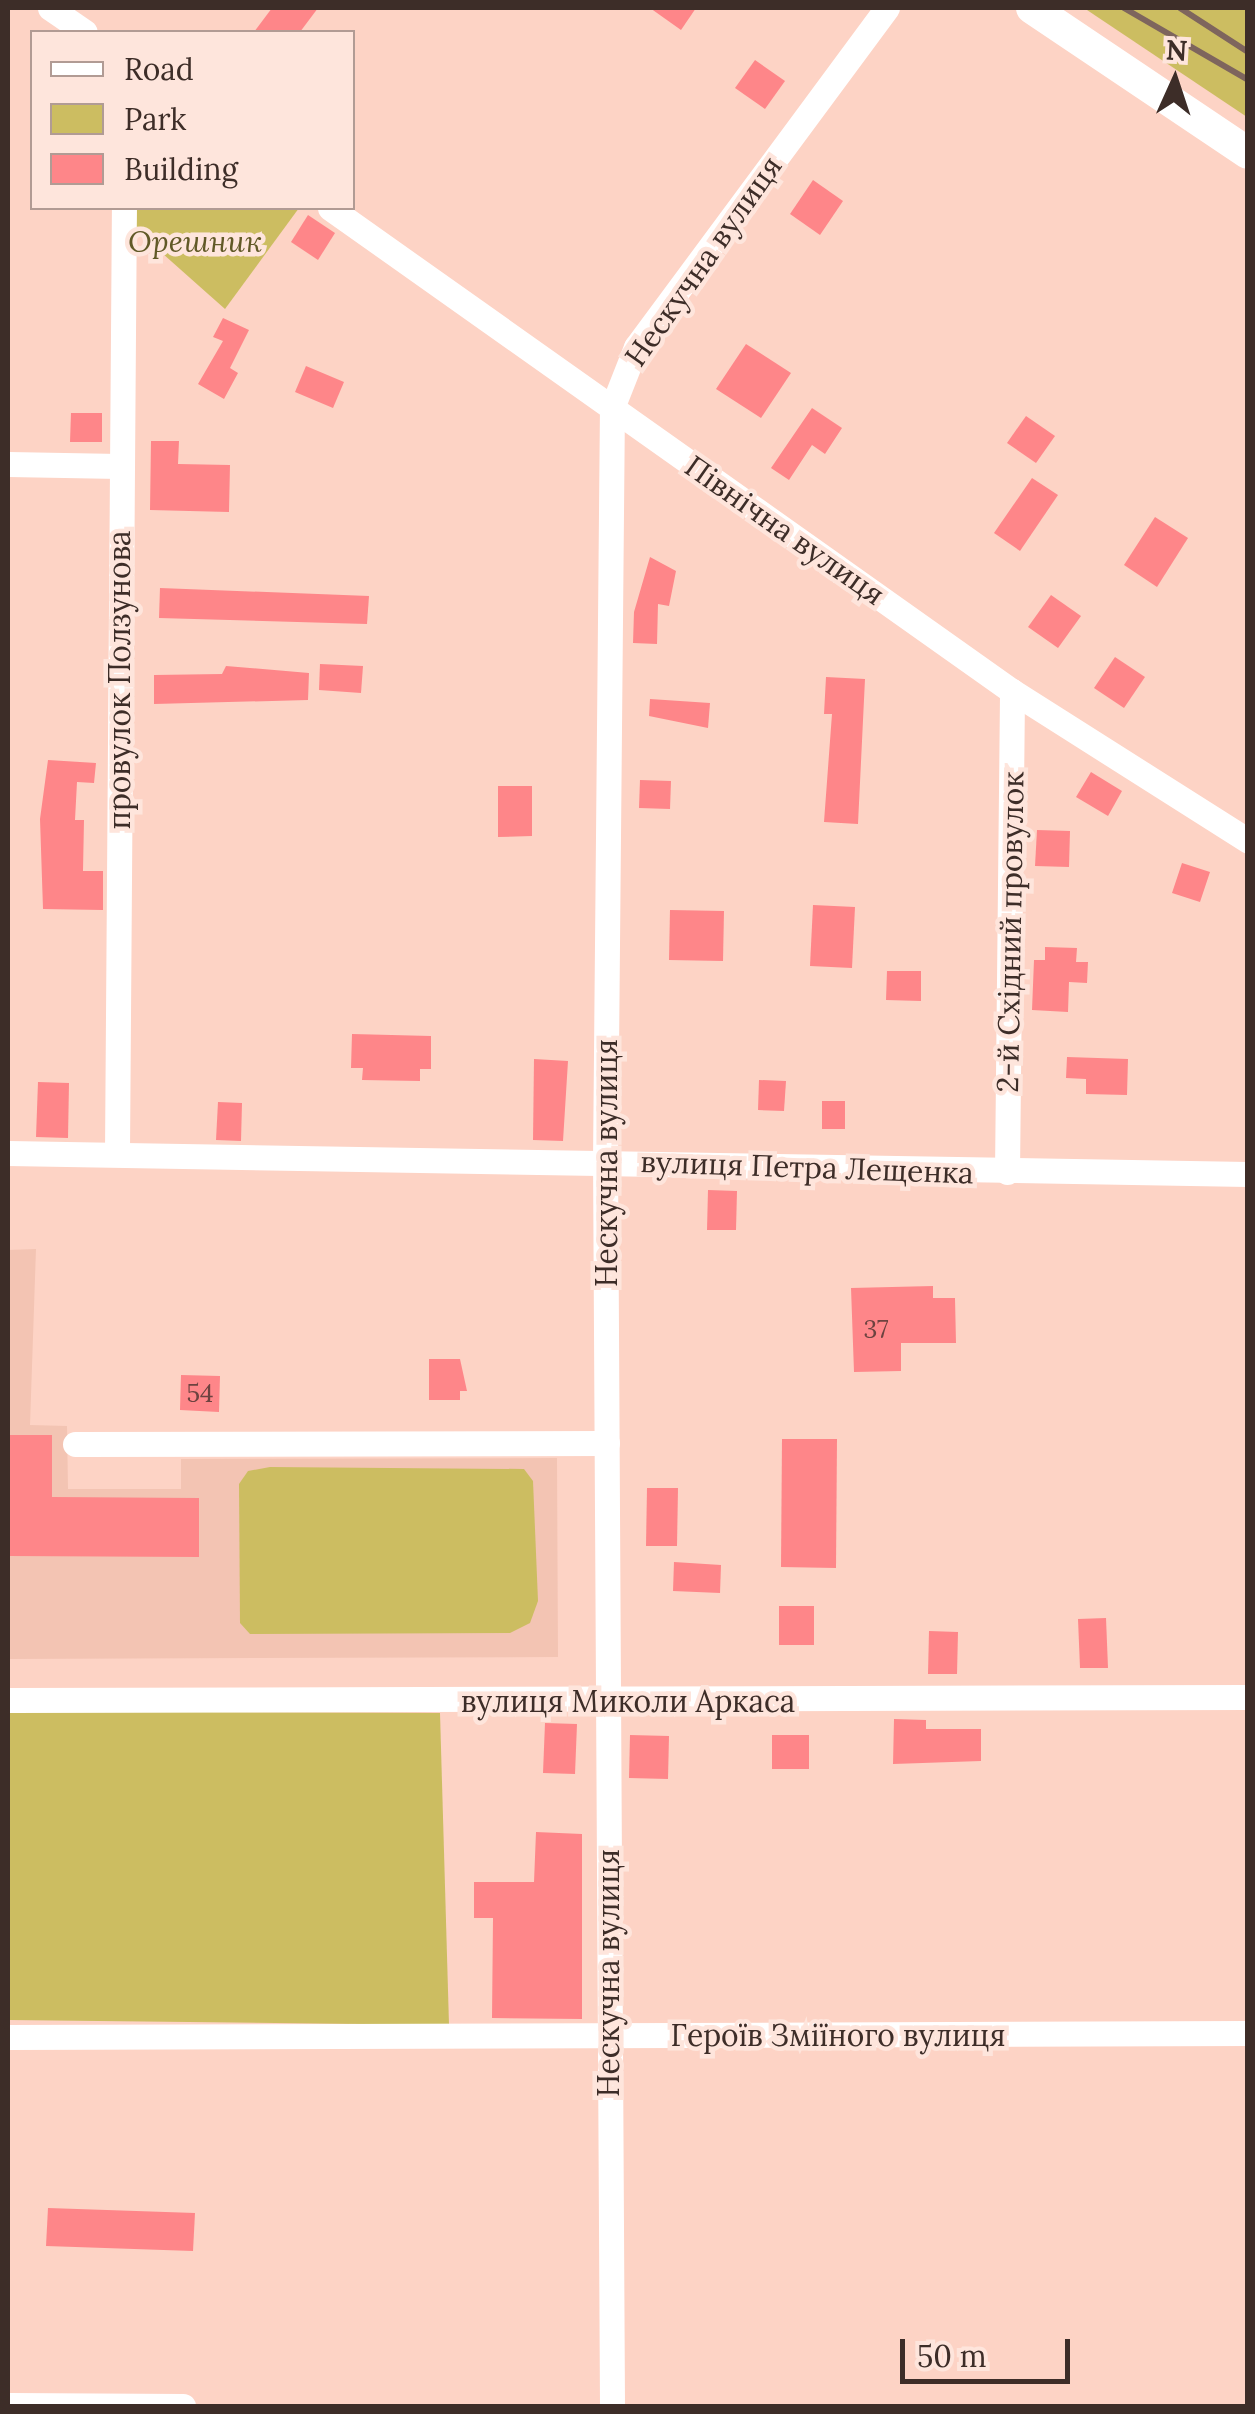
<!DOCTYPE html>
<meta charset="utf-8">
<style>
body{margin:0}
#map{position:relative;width:1255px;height:2414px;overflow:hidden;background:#fdd3c5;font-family:Lora,serif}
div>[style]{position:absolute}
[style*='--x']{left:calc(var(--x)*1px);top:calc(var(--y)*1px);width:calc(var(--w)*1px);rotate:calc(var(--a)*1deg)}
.built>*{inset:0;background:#f3c4b3}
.green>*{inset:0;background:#ccbd61}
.building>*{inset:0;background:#fe8689}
.minor>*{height:25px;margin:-12.5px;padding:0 12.5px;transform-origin:12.5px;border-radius:12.5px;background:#fff}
.major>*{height:32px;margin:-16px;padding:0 16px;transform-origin:16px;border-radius:16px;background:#fff}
.rail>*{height:6px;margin:-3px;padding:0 3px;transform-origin:3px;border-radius:3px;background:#7e655d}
span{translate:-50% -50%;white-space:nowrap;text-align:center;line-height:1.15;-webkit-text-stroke:9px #fee5dc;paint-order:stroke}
.number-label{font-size:25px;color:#6d4340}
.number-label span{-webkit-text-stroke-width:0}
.park-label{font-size:30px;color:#615927;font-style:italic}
.street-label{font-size:30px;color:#3d2d28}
.frame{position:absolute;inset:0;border:10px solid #3d2d28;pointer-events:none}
.legend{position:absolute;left:30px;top:30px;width:325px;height:180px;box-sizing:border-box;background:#fee5dc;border:2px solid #b19b94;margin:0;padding:12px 18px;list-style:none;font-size:30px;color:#3d2d28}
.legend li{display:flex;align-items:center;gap:20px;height:50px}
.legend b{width:50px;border:2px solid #b19b94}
.north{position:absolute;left:1125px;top:30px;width:100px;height:100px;-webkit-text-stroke:8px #fee5dc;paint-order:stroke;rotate:3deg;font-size:28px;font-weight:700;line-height:40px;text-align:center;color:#3d2d28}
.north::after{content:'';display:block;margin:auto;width:35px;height:45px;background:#3d2d28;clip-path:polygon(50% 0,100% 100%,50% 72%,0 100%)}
.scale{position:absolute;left:900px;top:2339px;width:170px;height:45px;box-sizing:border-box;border:5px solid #3d2d28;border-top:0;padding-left:12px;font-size:30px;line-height:35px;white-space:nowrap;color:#3d2d28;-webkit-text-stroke:8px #fee5dc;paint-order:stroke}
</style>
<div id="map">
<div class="built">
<div style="clip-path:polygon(36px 1249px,30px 1425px,67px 1426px,68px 1489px,181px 1489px,181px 1459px,557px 1458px,558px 1657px,8px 1659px,8px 1250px)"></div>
</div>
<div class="green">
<div style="clip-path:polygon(1084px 8px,1247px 8px,1247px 117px)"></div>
<div style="clip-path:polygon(137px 208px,299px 208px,225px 309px,136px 230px)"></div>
<div style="clip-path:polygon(270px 1467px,524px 1469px,533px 1481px,538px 1601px,530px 1623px,510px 1633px,250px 1634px,240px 1623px,239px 1484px,248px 1471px)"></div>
<div style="clip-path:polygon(8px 1711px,440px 1713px,449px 2025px,8px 2020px)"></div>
</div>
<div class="building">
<div style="clip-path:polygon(272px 8px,318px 8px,300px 32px,254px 32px)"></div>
<div style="clip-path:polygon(650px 8px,696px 8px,681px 30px)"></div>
<div style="clip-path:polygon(755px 60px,785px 81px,765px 109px,735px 88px)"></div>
<div style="clip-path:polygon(813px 180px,843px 201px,820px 235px,790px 214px)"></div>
<div style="clip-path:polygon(308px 215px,335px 233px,318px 260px,291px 242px)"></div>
<div style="clip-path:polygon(223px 318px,249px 330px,230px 368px,238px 373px,224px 399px,198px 384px,223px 341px,213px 337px)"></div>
<div style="clip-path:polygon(746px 344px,791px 373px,761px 418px,716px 389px)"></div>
<div style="clip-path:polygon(306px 366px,344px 382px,333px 408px,295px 392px)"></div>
<div style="clip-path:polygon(812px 408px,842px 428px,825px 454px,812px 445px,789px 480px,771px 468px)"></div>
<div style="clip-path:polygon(71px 413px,102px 413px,102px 442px,70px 442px)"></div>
<div style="clip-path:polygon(1026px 416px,1055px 436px,1036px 463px,1007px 443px)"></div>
<div style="clip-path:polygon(151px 441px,179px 441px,178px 464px,230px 465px,229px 512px,150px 510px)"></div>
<div style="clip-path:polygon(1032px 478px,1058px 495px,1020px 551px,994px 533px)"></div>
<div style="clip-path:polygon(1155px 517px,1188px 538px,1157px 587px,1124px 565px)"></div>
<div style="clip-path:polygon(650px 557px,676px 571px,669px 606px,658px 604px,657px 644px,633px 643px,634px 612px)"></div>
<div style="clip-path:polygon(160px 588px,369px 596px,367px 624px,159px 618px)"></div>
<div style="clip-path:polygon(1051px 595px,1081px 616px,1058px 648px,1028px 627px)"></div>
<div style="clip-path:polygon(1115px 657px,1145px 677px,1124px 708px,1094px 688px)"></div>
<div style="clip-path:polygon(320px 664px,363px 666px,361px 693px,319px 690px)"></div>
<div style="clip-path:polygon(226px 666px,309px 673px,308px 700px,154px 704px,154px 675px,222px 674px)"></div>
<div style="clip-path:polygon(826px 677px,865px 679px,858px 824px,824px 822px,832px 714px,824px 714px)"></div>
<div style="clip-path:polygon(650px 699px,710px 703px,708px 728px,649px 716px)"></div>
<div style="clip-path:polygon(48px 760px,96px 763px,94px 783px,77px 782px,75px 820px,84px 820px,83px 871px,103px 871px,103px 910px,43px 909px,40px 819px)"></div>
<div style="clip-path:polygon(1091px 772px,1122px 791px,1108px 816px,1076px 797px)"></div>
<div style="clip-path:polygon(640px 780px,671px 781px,670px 809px,639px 808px)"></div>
<div style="clip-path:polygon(498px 786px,532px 786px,532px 836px,498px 837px)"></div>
<div style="clip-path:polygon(1037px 830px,1070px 831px,1069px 867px,1035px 866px)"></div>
<div style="clip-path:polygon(1182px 863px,1210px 872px,1200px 902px,1172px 893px)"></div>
<div style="clip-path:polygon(813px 905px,855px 907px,852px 968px,810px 966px)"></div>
<div style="clip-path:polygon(670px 910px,724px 911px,723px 961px,669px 960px)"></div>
<div style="clip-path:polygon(1045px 947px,1077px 948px,1076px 962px,1088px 962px,1087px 983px,1069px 982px,1068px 1012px,1032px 1010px,1034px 960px,1045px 960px)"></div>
<div style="clip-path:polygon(887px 971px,921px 971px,921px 1001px,886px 1000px)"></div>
<div style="clip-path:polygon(352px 1034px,431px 1036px,431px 1069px,420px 1069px,420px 1081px,362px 1080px,363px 1068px,351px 1068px)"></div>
<div style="clip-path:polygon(1067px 1057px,1128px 1059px,1127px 1095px,1086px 1094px,1086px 1079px,1066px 1078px)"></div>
<div style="clip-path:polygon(534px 1059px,568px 1061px,563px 1141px,533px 1140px)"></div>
<div style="clip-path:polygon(759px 1080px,786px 1081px,784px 1111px,758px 1110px)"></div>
<div style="clip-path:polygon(38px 1082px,69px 1083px,68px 1138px,36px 1137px)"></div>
<div style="clip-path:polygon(822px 1101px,845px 1101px,845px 1129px,822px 1129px)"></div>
<div style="clip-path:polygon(218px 1102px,242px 1103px,241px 1141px,216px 1140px)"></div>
<div style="clip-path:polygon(708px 1190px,737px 1191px,736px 1230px,707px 1230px)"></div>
<div style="clip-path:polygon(933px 1286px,933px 1298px,955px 1298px,956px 1343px,901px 1343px,901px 1371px,854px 1372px,851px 1288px)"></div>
<div style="clip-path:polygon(429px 1359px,460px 1359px,467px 1391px,460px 1391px,460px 1400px,429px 1400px)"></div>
<div style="clip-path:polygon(181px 1375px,220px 1376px,219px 1412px,180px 1410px)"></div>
<div style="clip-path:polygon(8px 1435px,52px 1435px,52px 1497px,199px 1498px,199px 1557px,8px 1556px)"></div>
<div style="clip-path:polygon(782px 1439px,837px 1439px,836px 1568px,781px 1567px)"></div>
<div style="clip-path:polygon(647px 1488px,678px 1488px,677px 1546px,646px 1546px)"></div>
<div style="clip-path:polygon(674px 1562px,721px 1565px,720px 1593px,673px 1591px)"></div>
<div style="clip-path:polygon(779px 1606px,814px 1606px,814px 1645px,779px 1645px)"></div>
<div style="clip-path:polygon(1106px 1618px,1108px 1668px,1080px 1668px,1078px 1619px)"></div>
<div style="clip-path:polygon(929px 1631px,958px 1632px,957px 1674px,928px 1674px)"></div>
<div style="clip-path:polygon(894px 1719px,926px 1720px,926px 1729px,981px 1729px,981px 1761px,893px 1764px)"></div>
<div style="clip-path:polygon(545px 1723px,577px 1724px,575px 1774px,543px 1773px)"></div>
<div style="clip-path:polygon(630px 1735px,669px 1736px,668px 1779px,629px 1778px)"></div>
<div style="clip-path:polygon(772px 1735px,809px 1735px,809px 1769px,772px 1769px)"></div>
<div style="clip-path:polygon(536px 1832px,582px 1834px,582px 2019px,492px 2018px,493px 1918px,474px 1918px,474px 1882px,534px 1882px)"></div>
<div style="clip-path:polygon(48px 2208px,195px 2213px,193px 2251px,46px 2246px)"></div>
</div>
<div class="minor">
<div style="--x:50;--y:8;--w:42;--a:34.4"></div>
<div style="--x:330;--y:208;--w:836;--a:35.31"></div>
<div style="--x:1012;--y:691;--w:280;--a:32.4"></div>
<div style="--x:8;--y:464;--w:112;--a:1"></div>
<div style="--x:117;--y:1152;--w:944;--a:-89.58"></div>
<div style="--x:8;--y:1153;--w:1240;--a:0.97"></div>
<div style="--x:1007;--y:1172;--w:481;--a:-89.4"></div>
<div style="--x:75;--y:1444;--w:532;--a:-0.11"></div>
<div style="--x:8;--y:1700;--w:1240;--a:-0.14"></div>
<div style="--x:8;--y:2037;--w:1240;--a:-0.18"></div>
<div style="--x:8;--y:2405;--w:175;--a:0.3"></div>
<div style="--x:612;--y:2406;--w:1245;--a:-90.32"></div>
<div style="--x:605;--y:1161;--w:753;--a:-89.47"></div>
<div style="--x:612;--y:408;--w:66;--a:-68.5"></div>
<div style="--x:636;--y:347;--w:422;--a:-53.5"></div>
</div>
<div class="major">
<div style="--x:1032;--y:8;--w:260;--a:33.9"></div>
</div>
<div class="rail">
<div style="--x:1124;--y:8;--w:143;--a:30.1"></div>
<div style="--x:1180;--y:8;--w:81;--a:32.9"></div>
</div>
<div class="number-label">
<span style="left:876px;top:1329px">37</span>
<span style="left:200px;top:1393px">54</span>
</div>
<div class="park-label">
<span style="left:195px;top:241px">Орешник</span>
</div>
<div class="street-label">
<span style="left:703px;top:261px;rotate:-55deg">Нескучна вулиця</span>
<span style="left:785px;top:530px;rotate:35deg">Північна вулиця</span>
<span style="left:119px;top:680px;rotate:-90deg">провулок Ползунова</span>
<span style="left:1010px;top:932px;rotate:-89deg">2-й Східний провулок</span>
<span style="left:606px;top:1163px;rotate:-90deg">Нескучна вулиця</span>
<span style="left:807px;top:1167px;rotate:2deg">вулиця Петра Лещенка</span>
<span style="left:628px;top:1701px">вулиця Миколи Аркаса</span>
<span style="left:608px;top:1973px;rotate:-90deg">Нескучна вулиця</span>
<span style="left:838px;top:2035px">Героїв Зміїного вулиця</span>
</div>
<div class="frame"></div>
<ul class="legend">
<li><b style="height:12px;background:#fff"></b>Road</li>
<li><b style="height:28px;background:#ccbd61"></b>Park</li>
<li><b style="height:28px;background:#fe8689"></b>Building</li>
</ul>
<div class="north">N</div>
<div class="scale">50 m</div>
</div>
